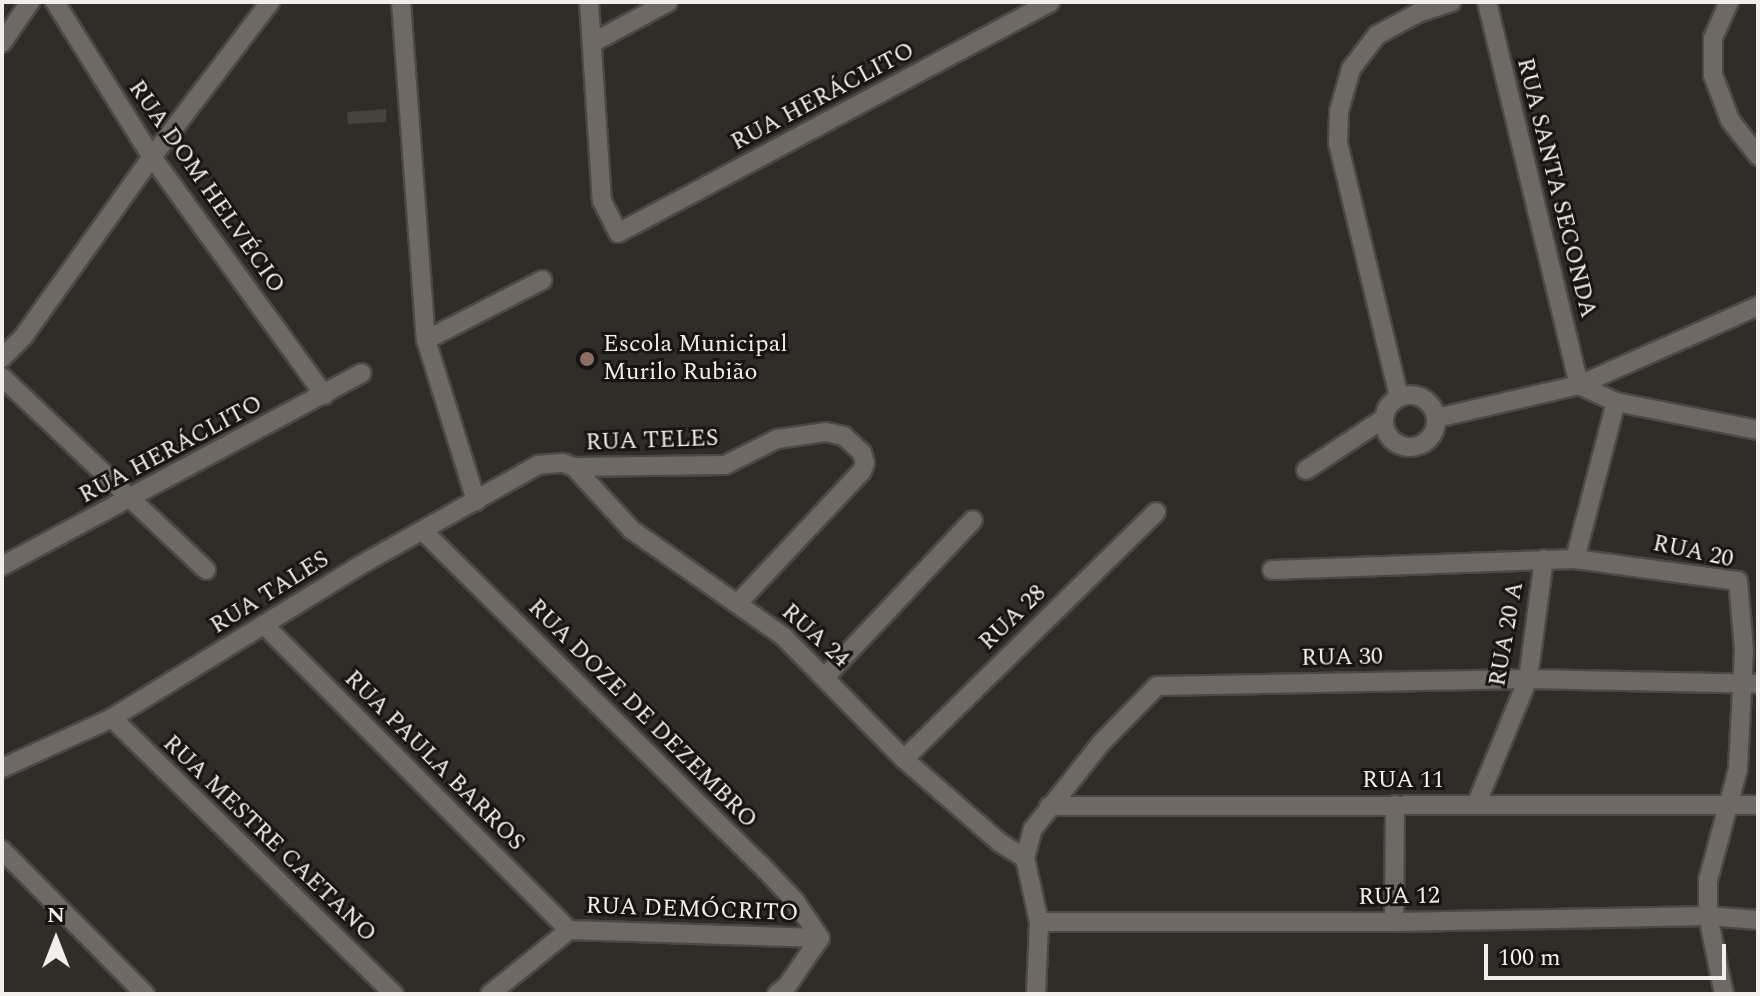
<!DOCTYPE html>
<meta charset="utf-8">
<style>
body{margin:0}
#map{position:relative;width:1760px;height:996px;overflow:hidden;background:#302c28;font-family:Spectral,serif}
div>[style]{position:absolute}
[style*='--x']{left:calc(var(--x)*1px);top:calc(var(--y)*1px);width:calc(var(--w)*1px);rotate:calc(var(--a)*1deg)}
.building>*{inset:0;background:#46423d}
.roads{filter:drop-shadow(2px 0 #4c4845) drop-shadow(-2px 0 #4c4845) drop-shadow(0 2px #4c4845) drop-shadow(0 -2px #4c4845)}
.minor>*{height:18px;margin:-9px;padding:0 9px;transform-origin:9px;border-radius:9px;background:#6e6964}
.minor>.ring{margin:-9px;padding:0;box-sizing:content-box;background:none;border:18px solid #6e6964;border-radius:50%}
.dots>*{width:22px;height:22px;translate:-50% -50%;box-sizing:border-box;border:4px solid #171513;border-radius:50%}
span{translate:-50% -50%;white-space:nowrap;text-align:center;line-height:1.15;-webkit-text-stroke:6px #171513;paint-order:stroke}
.street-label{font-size:24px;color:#f1eeeb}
.poi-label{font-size:24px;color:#f1eeeb}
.left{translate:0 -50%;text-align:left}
.frame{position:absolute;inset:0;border:4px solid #f1eeeb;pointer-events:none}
.north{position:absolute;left:16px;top:900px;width:80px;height:80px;-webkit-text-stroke:6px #171513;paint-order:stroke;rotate:0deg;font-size:22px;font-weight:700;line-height:32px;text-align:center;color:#f1eeeb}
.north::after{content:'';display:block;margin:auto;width:28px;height:36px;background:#f1eeeb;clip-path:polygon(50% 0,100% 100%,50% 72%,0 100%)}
.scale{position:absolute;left:1484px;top:944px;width:242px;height:36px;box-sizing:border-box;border:4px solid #f1eeeb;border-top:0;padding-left:10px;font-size:24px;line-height:28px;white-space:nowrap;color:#f1eeeb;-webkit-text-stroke:6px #171513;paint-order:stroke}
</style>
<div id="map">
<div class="building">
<div style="clip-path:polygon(386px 109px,386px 122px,348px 124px,347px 112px)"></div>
</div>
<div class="roads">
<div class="minor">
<div style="--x:55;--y:2;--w:183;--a:58"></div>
<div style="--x:152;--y:157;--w:294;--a:54.1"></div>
<div style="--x:401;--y:2;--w:339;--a:85.8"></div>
<div style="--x:426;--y:340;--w:169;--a:72.7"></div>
<div style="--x:589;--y:2;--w:199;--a:86.3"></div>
<div style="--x:602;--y:201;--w:36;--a:63"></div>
<div style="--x:618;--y:233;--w:490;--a:-28.1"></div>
<div style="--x:1487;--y:2;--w:394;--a:76.5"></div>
<div style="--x:1579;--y:385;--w:41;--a:24.7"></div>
<div style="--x:1616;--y:402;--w:145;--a:11.2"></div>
<div style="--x:1729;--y:2;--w:39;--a:114"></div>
<div style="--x:1713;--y:38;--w:37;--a:90"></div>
<div style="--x:1713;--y:75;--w:48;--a:69.3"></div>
<div style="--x:1730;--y:120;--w:46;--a:52.1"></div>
<div style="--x:2;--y:43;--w:50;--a:-55.7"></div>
<div style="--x:592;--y:43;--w:86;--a:-28.3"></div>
<div style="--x:426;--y:340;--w:131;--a:-27.3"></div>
<div style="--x:2;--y:358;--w:30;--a:-45"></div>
<div style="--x:23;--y:337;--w:221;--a:-54.4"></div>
<div style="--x:152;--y:157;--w:195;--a:-52.7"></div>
<div style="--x:2;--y:377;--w:281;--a:43.4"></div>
<div class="ring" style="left:1384px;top:395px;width:34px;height:34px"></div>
<div style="--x:1399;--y:397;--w:262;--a:-103.5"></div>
<div style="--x:1338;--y:142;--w:31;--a:-88"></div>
<div style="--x:1339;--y:111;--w:44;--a:-74.1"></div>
<div style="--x:1351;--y:69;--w:43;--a:-52.6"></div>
<div style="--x:1377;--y:35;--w:47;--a:-28.2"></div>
<div style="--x:1418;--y:13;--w:35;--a:-18"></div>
<div style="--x:1437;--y:418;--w:146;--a:-13.1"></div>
<div style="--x:1579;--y:385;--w:196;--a:-23.8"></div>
<div style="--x:574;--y:467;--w:151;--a:-0.8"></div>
<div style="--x:725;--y:465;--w:58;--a:-26.6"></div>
<div style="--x:777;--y:439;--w:49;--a:-8.1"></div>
<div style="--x:826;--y:432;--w:18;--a:13"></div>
<div style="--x:844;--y:436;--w:25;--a:43"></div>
<div style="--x:862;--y:453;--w:10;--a:73"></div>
<div style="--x:865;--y:463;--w:9;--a:111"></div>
<div style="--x:862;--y:471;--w:181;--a:133.2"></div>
<div style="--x:1306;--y:470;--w:92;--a:-33.5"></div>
<div style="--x:423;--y:531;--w:474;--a:44.7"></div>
<div style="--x:760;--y:864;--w:51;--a:46.6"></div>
<div style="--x:795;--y:901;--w:45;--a:56"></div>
<div style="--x:1575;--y:559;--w:162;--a:-75.4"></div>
<div style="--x:2;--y:566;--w:408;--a:-28.2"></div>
<div style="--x:1272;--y:570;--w:303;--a:-2.1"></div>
<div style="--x:1575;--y:559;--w:164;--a:7.7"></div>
<div style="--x:1738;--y:581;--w:69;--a:85"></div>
<div style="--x:1744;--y:650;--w:119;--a:92.9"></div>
<div style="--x:1738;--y:769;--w:115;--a:105.1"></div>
<div style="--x:1708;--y:880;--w:36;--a:90"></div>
<div style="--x:1708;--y:916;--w:80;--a:78.4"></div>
<div style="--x:265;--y:626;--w:430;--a:45"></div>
<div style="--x:826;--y:676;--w:214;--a:-46.7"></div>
<div style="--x:112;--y:718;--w:395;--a:44.4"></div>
<div style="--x:904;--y:759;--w:353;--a:-44.4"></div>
<div style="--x:2;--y:768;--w:121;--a:-24.4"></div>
<div style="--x:112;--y:718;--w:288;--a:-31.6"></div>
<div style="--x:357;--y:567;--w:208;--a:-29.4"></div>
<div style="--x:538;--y:465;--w:25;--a:-5"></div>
<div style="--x:563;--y:463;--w:12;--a:20"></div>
<div style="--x:574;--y:467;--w:86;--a:47.4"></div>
<div style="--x:632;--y:530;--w:186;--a:35.1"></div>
<div style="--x:784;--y:637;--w:171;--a:45.5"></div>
<div style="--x:904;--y:759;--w:126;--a:41.1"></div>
<div style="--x:999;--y:842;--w:31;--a:32"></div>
<div style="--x:1476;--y:805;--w:136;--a:-67.6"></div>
<div style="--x:1528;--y:679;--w:121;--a:-82.4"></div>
<div style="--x:1049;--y:806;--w:709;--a:-0.08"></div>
<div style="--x:2;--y:850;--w:203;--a:45.2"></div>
<div style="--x:1039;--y:922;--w:355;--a:0"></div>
<div style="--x:1394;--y:922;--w:314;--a:-1.1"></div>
<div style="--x:1708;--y:916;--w:50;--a:4.6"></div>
<div style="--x:1394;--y:922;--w:117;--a:-89.5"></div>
<div style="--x:490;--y:994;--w:102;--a:-39"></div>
<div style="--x:569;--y:930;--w:251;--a:1.8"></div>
<div style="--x:777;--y:994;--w:13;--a:-39"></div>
<div style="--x:787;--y:986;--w:58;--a:-55.5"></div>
<div style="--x:1036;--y:994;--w:72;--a:-87.6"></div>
<div style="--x:1039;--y:922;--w:66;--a:-102.3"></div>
<div style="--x:1025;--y:858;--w:30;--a:-75"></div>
<div style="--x:1033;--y:829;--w:111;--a:-51.6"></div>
<div style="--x:1102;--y:742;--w:78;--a:-45.5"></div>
<div style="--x:1157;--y:686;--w:371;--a:-1.1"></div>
<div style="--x:1528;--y:679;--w:230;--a:1.2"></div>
</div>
</div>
<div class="dots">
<div style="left:587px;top:359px;background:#8d6e63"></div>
</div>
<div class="street-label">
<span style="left:823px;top:97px;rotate:-28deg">RUA HERÁCLITO</span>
<span style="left:206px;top:187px;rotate:55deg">RUA DOM HELVÉCIO</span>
<span style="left:1556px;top:188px;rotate:76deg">RUA SANTA SECONDA</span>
<span style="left:652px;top:441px;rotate:-2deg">RUA TELES</span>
<span style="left:171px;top:450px;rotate:-28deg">RUA HERÁCLITO</span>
<span style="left:1693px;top:552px;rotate:12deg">RUA 20</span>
<span style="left:270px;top:593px;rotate:-32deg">RUA TALES</span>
<span style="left:1013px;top:618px;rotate:-44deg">RUA 28</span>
<span style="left:1507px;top:634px;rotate:-80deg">RUA 20 A</span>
<span style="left:815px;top:636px;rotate:42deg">RUA 24</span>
<span style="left:1342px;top:658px;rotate:-1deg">RUA 30</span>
<span style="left:642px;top:714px;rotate:45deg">RUA DOZE DE DEZEMBRO</span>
<span style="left:434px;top:761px;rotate:45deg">RUA PAULA BARROS</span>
<span style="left:1403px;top:781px">RUA 11</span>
<span style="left:269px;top:839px;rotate:44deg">RUA MESTRE CAETANO</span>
<span style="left:1399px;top:897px;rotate:-1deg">RUA 12</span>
<span style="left:692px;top:910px;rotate:2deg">RUA DEMÓCRITO</span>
</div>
<div class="poi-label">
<span class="left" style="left:603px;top:359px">Escola Municipal<br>Murilo Rubião</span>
</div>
<div class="frame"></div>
<div class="north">N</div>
<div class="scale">100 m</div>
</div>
